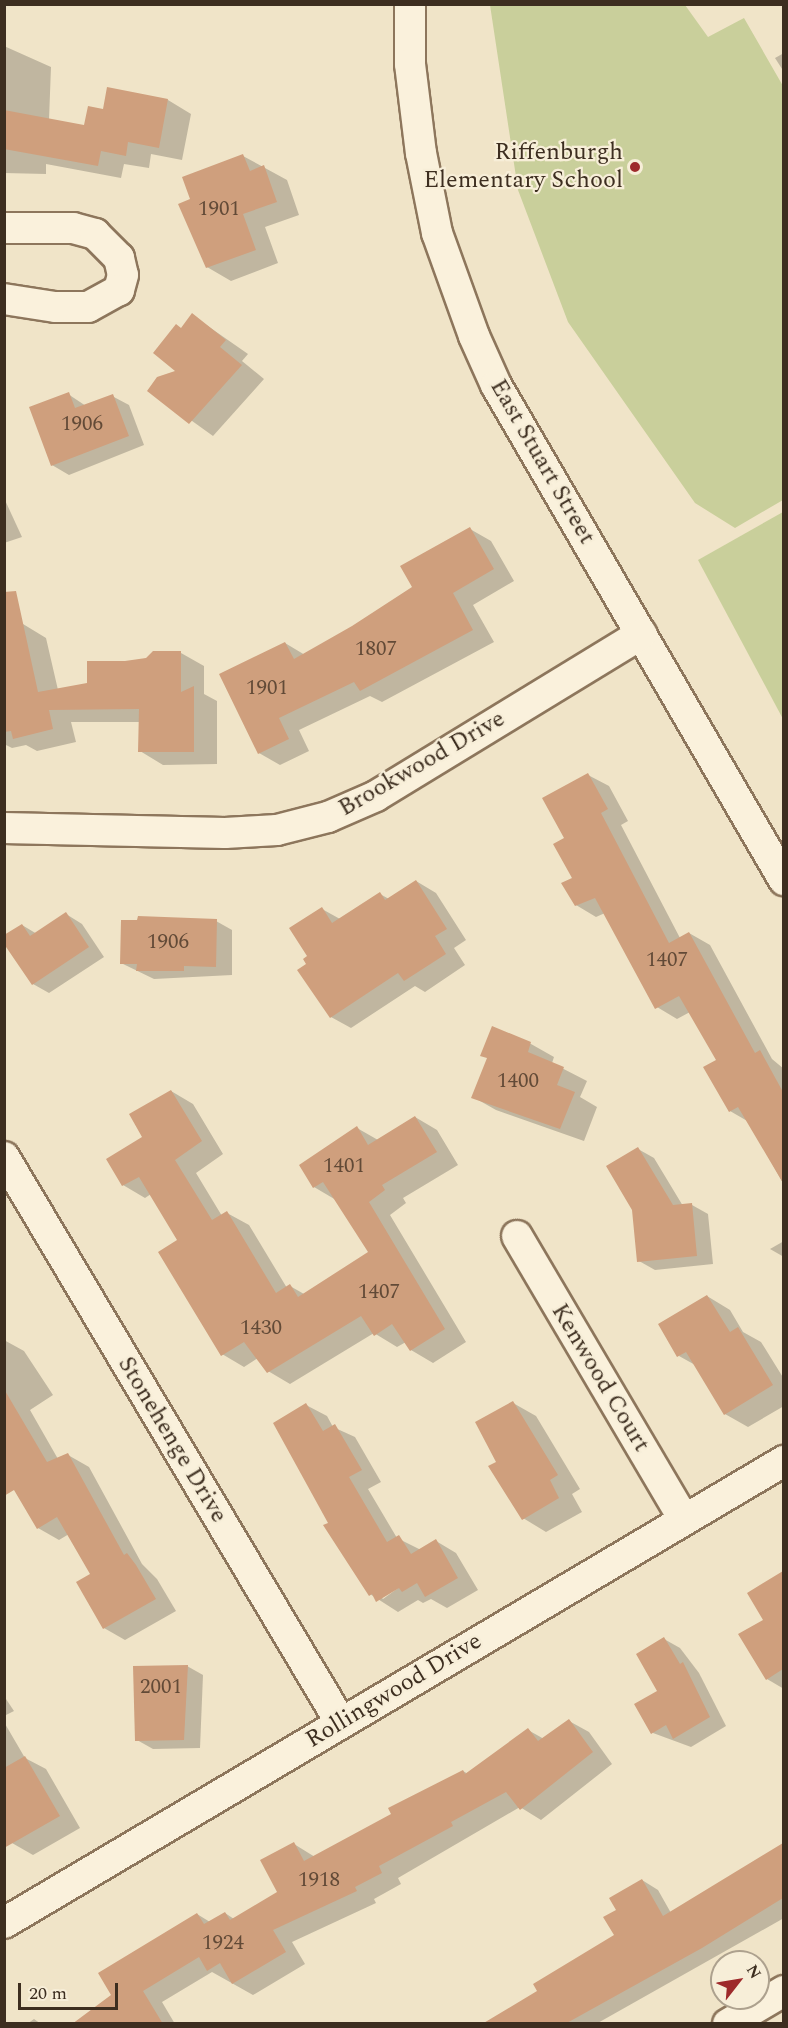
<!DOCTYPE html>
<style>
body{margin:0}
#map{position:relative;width:788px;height:2028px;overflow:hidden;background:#f0e4c8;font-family:Spectral,serif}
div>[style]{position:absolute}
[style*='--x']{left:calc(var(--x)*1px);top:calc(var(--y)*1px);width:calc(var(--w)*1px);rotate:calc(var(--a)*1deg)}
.green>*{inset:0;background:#c9cf9b}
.shadow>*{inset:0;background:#0003}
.building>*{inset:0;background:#cf9f7d}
.roads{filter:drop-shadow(2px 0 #8d765c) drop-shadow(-2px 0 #8d765c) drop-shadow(0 2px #8d765c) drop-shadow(0 -2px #8d765c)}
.minor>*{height:30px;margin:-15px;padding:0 15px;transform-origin:15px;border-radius:15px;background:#faf1dc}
.dots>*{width:16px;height:16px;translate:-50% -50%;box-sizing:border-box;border:3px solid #f7eed8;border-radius:50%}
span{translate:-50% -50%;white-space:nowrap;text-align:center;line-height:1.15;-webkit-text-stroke:4.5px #f7eed8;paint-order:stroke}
.number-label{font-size:21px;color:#624a37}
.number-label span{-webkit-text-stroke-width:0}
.poi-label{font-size:24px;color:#3d2e20}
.right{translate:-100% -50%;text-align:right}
.street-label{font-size:24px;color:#3d2e20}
.frame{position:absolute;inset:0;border:6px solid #3d2e20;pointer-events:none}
.north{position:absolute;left:710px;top:1950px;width:60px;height:60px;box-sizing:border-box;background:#f7eed8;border:2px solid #ada18e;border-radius:50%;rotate:59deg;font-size:16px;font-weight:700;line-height:24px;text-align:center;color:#3d2e20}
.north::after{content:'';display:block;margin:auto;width:21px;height:27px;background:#9e2a2b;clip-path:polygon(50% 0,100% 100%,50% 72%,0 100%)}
.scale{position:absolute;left:18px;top:1983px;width:100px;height:27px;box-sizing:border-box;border:3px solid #3d2e20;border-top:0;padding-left:8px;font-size:18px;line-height:21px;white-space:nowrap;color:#3d2e20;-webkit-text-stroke:4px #f7eed8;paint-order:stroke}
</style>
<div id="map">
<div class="green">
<div style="clip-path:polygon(490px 5px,685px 5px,708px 37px,744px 18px,783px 86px,783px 500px,735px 528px,695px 503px,568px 322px,518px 190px)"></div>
<div style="clip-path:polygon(783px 512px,783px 719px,698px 560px)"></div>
</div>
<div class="shadow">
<div style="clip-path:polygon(4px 46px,51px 67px,49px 120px,86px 127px,104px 111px,168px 100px,191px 114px,182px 160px,151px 154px,149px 168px,124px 164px,121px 178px,46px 164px,46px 174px,4px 173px)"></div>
<div style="clip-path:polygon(784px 53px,784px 72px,775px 58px)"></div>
<div style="clip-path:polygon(243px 156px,287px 180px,299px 215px,265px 227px,278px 263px,231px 281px,207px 267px,192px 200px)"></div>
<div style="clip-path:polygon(192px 315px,248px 354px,242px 361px,264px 379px,213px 436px,149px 390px,178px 371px,182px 329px)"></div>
<div style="clip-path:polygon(68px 394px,86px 406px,112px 396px,129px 405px,144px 445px,69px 475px,52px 465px)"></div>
<div style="clip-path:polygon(4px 498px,22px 537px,4px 543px)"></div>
<div style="clip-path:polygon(470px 529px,491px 541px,514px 581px,473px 605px,494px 642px,382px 702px,370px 696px,299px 730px,309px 751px,280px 765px,259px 753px,285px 643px,305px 655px,352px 627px,414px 587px)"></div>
<div style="clip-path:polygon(23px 624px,46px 638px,58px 690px,89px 684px,125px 662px,181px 653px,204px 666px,204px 694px,217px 701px,217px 764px,163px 765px,140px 751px,140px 722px,71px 722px,76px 742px,37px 751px,26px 745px,12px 748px,4px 744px,4px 628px)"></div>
<div style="clip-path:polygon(588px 775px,609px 786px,628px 821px,621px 825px,680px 938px,689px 933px,710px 945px,772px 1059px,784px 1069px,784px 1185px,749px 1122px,730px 1111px,718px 1061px,690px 1012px,677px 1019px,657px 1007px,605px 913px,596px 917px,576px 905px,566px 838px)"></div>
<div style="clip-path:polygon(416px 881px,436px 893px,466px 940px,454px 948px,465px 965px,425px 992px,415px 986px,351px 1028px,331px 1017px,308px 965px,322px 909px,340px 919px,380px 894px,389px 899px)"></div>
<div style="clip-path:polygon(66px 914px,82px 924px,104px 957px,49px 993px,33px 984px,22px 925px,37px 934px)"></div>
<div style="clip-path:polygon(216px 921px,232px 930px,232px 975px,154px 979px,121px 963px)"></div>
<div style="clip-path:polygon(493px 1028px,531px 1044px,554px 1057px,552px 1063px,587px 1081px,580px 1097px,597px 1107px,584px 1141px,496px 1110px,473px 1097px,488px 1059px)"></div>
<div style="clip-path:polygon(171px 1091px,193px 1104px,223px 1154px,196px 1173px,222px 1216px,227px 1213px,249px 1225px,287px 1288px,290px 1286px,304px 1294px,370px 1253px,336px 1200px,314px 1187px,357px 1128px,378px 1140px,415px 1117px,437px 1130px,458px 1165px,403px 1198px,406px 1203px,390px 1215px,466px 1342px,433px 1363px,411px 1350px,406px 1342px,397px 1347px,374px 1333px,290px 1384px,268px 1371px,258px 1358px,244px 1367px,222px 1354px,179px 1241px,151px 1194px,145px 1198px,123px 1185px)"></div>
<div style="clip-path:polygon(638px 1149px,654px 1158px,683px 1206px,692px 1205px,708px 1214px,713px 1264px,655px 1270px,639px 1261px,634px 1209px)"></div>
<div style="clip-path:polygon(784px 1241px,784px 1257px,770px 1249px)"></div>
<div style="clip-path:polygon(707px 1296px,730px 1310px,743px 1332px,761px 1342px,784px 1379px,784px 1406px,748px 1427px,725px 1414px,697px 1366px,679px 1356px)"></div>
<div style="clip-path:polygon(4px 1340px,24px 1351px,53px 1395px,30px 1410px,58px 1459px,68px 1455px,89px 1467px,142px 1564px,157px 1579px,176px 1611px,125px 1640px,104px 1628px,92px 1575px,69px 1534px,59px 1540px,38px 1528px,4px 1473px)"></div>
<div style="clip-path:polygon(513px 1403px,536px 1416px,580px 1489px,572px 1494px,582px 1512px,546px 1532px,523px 1518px,499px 1462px)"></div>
<div style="clip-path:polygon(evenodd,306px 1405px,327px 1416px,333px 1427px,355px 1437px,381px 1482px,368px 1489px,397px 1538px,421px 1550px,436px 1541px,456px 1553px,478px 1590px,447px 1608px,431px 1599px,423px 1603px,418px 1600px,398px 1612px,370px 1594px,330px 1523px,306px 1405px,405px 1583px,383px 1599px,381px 1597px,405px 1583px)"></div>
<div style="clip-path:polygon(779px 1575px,784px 1578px,784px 1689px,767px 1679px,765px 1620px)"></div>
<div style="clip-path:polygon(664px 1639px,680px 1648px,699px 1673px,726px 1726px,691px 1747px,653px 1733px)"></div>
<div style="clip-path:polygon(187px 1666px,203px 1675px,200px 1748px,153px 1749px,137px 1740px)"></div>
<div style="clip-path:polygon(4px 1696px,14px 1711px,4px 1716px)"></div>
<div style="clip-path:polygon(569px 1721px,589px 1732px,612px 1764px,541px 1820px,520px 1807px,398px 1878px,401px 1884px,374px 1899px,376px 1903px,292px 1942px,305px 1964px,253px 1995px,212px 1972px,162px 2002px,175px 2024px,75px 2024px,113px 1996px,197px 1914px,210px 1922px,225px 1913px,234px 1919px,279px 1893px,294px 1844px,315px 1857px,393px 1815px,463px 1771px,468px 1774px,528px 1730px,544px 1739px)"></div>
<div style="clip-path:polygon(4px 1722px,25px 1758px,46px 1769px,80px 1828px,33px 1855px,12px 1843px,4px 1830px)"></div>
<div style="clip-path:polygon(784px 1846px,784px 1918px,596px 2024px,492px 2024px,616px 1936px,618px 1911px,642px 1880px,658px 1890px,671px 1913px)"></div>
<div style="clip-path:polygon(34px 2019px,41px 2024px,27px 2024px)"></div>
</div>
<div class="building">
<div style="clip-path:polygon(107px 87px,168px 99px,159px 148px,128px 142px,126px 156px,101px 151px,98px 166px,4px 149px,4px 110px,84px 125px,88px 106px,103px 109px)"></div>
<div style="clip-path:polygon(243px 154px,250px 171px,264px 165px,277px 202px,243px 214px,256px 250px,206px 268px,178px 204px,190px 199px,182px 177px)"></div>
<div style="clip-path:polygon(192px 313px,226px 340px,220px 347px,242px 365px,189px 424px,147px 391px,157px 377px,175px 371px,153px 353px,176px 324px,181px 328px)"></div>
<div style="clip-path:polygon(69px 392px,75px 408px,113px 394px,129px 436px,51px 466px,29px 407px)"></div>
<div style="clip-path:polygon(470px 527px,494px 569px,453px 593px,473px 630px,360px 691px,354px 682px,279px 718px,289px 739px,258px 754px,219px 674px,285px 642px,294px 659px,352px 626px,412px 587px,400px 566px)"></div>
<div style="clip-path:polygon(16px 591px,38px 692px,87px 683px,87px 661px,125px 661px,146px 658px,153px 651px,181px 651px,181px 692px,194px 686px,194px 752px,138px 752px,139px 709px,49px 710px,53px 729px,13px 739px,11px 731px,4px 732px,4px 592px)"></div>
<div style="clip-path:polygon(588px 773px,608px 809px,601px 813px,669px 943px,689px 932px,755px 1053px,760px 1050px,783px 1092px,783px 1183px,738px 1107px,729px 1112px,703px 1067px,716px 1060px,679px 996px,655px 1009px,595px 898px,575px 906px,561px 883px,572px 878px,553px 844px,564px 838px,542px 798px)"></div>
<div style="clip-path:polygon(416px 880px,447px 929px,435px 936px,446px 954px,404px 981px,398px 973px,330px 1018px,297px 970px,306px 964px,303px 959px,307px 956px,289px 928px,322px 907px,332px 923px,380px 892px,385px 900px)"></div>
<div style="clip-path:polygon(66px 912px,89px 947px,32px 985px,4px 944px,4px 935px,22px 924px,30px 936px)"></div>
<div style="clip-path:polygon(138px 916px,217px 919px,216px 967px,184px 966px,184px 971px,136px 971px,137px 964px,120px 964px,121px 920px,137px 920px)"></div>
<div style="clip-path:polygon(492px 1026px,531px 1042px,528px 1052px,564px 1067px,557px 1085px,575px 1092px,560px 1129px,471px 1098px,487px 1058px,480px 1056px)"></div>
<div style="clip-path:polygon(171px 1090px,202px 1141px,175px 1160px,212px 1220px,227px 1211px,276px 1293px,290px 1284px,298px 1297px,368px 1252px,323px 1182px,313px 1188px,299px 1165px,357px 1126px,368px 1145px,415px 1116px,437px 1152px,382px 1185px,385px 1190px,369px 1202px,445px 1329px,410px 1351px,392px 1324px,374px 1336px,361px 1316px,267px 1373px,244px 1342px,221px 1356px,158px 1252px,177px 1240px,139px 1177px,122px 1186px,106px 1159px,142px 1137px,129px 1114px)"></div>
<div style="clip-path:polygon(638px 1147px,673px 1205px,692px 1203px,697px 1256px,637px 1262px,632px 1210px,606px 1166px)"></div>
<div style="clip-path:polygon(707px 1295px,730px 1332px,738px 1327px,773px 1385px,724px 1415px,686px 1352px,677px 1357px,658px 1324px)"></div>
<div style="clip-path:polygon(4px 1389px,47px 1462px,68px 1453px,124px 1555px,127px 1553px,136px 1565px,156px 1599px,103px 1629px,76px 1582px,90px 1574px,57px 1517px,37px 1529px,14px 1490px,4px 1496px)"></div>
<div style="clip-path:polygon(513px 1401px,558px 1475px,550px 1480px,559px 1498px,522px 1520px,488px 1466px,496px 1462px,475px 1422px)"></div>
<div style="clip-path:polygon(306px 1403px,323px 1431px,335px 1424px,362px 1470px,349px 1477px,387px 1542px,399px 1535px,411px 1554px,436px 1539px,458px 1578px,425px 1597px,417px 1583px,402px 1592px,399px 1588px,376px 1602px,372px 1594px,369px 1596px,323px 1525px,328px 1523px,273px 1423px)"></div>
<div style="clip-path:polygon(783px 1571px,783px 1669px,766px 1680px,738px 1634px,763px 1620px,747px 1593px)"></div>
<div style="clip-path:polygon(664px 1637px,680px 1664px,683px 1662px,710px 1717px,673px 1739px,666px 1725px,651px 1734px,634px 1704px,657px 1691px,636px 1654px)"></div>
<div style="clip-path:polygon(188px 1665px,184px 1740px,135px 1741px,133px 1666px)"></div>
<div style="clip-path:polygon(569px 1719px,593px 1752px,520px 1810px,506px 1792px,451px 1822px,453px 1826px,379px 1866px,382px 1873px,355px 1887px,357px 1891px,273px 1930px,286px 1952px,232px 1984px,220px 1963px,207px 1971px,199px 1957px,143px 1991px,163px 2024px,72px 2024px,111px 1995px,98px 1973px,197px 1913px,204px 1924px,225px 1912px,230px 1920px,277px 1892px,260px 1860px,294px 1842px,304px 1861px,391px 1814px,388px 1808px,463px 1770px,465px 1774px,528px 1728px,538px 1741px)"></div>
<div style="clip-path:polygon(25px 1756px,60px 1816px,4px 1848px,4px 1768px)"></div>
<div style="clip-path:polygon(783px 1843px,783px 1898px,702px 1948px,565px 2024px,482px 2024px,537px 1991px,533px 1984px,614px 1935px,603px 1917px,616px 1910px,609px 1898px,642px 1879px,663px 1916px)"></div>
</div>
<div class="roads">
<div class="minor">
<div style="--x:410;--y:4;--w:60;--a:90"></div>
<div style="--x:410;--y:64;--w:90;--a:83"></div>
<div style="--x:421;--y:153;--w:82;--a:78.7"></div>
<div style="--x:437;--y:233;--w:109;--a:70.2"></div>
<div style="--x:474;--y:336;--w:54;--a:65.8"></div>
<div style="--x:496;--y:385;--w:573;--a:59.81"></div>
<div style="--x:4;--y:228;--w:69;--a:0"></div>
<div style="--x:73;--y:228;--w:23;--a:15"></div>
<div style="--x:95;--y:234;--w:34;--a:45"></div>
<div style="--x:119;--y:258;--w:17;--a:77"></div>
<div style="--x:123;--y:275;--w:16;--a:105"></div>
<div style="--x:119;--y:290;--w:35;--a:151"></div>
<div style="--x:88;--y:307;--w:33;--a:180"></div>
<div style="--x:55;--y:307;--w:52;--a:-171.1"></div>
<div style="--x:4;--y:828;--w:221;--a:1.3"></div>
<div style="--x:225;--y:833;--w:52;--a:-3.3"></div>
<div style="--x:277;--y:830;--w:53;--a:-14.3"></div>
<div style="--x:328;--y:817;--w:52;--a:-23.6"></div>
<div style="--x:376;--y:796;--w:311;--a:-31.4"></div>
<div style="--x:4;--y:1157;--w:659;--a:59.23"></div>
<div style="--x:517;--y:1236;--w:329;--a:59.5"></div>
<div style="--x:4;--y:1923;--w:907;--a:-30.64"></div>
<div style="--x:728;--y:2024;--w:65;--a:-30.5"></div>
</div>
</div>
<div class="dots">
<div style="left:635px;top:167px;background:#9e2a2b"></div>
</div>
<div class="number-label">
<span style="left:219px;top:209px">1901</span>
<span style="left:82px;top:424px">1906</span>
<span style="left:376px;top:649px">1807</span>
<span style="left:267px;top:688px">1901</span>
<span style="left:168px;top:942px">1906</span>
<span style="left:667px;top:960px">1407</span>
<span style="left:518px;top:1081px">1400</span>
<span style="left:344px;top:1166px">1401</span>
<span style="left:379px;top:1292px">1407</span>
<span style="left:261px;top:1328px">1430</span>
<span style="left:161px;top:1687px">2001</span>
<span style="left:319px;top:1880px">1918</span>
<span style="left:223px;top:1943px">1924</span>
</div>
<div class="poi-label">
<span class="right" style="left:623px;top:167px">Riffenburgh<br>Elementary School</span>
</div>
<div class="street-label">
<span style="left:542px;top:462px;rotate:60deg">East Stuart Street</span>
<span style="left:422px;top:764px;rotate:-30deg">Brookwood Drive</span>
<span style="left:600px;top:1378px;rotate:59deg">Kenwood Court</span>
<span style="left:172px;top:1440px;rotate:59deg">Stonehenge Drive</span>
<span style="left:394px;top:1691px;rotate:-31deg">Rollingwood Drive</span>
</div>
<div class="frame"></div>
<div class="north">N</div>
<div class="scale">20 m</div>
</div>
